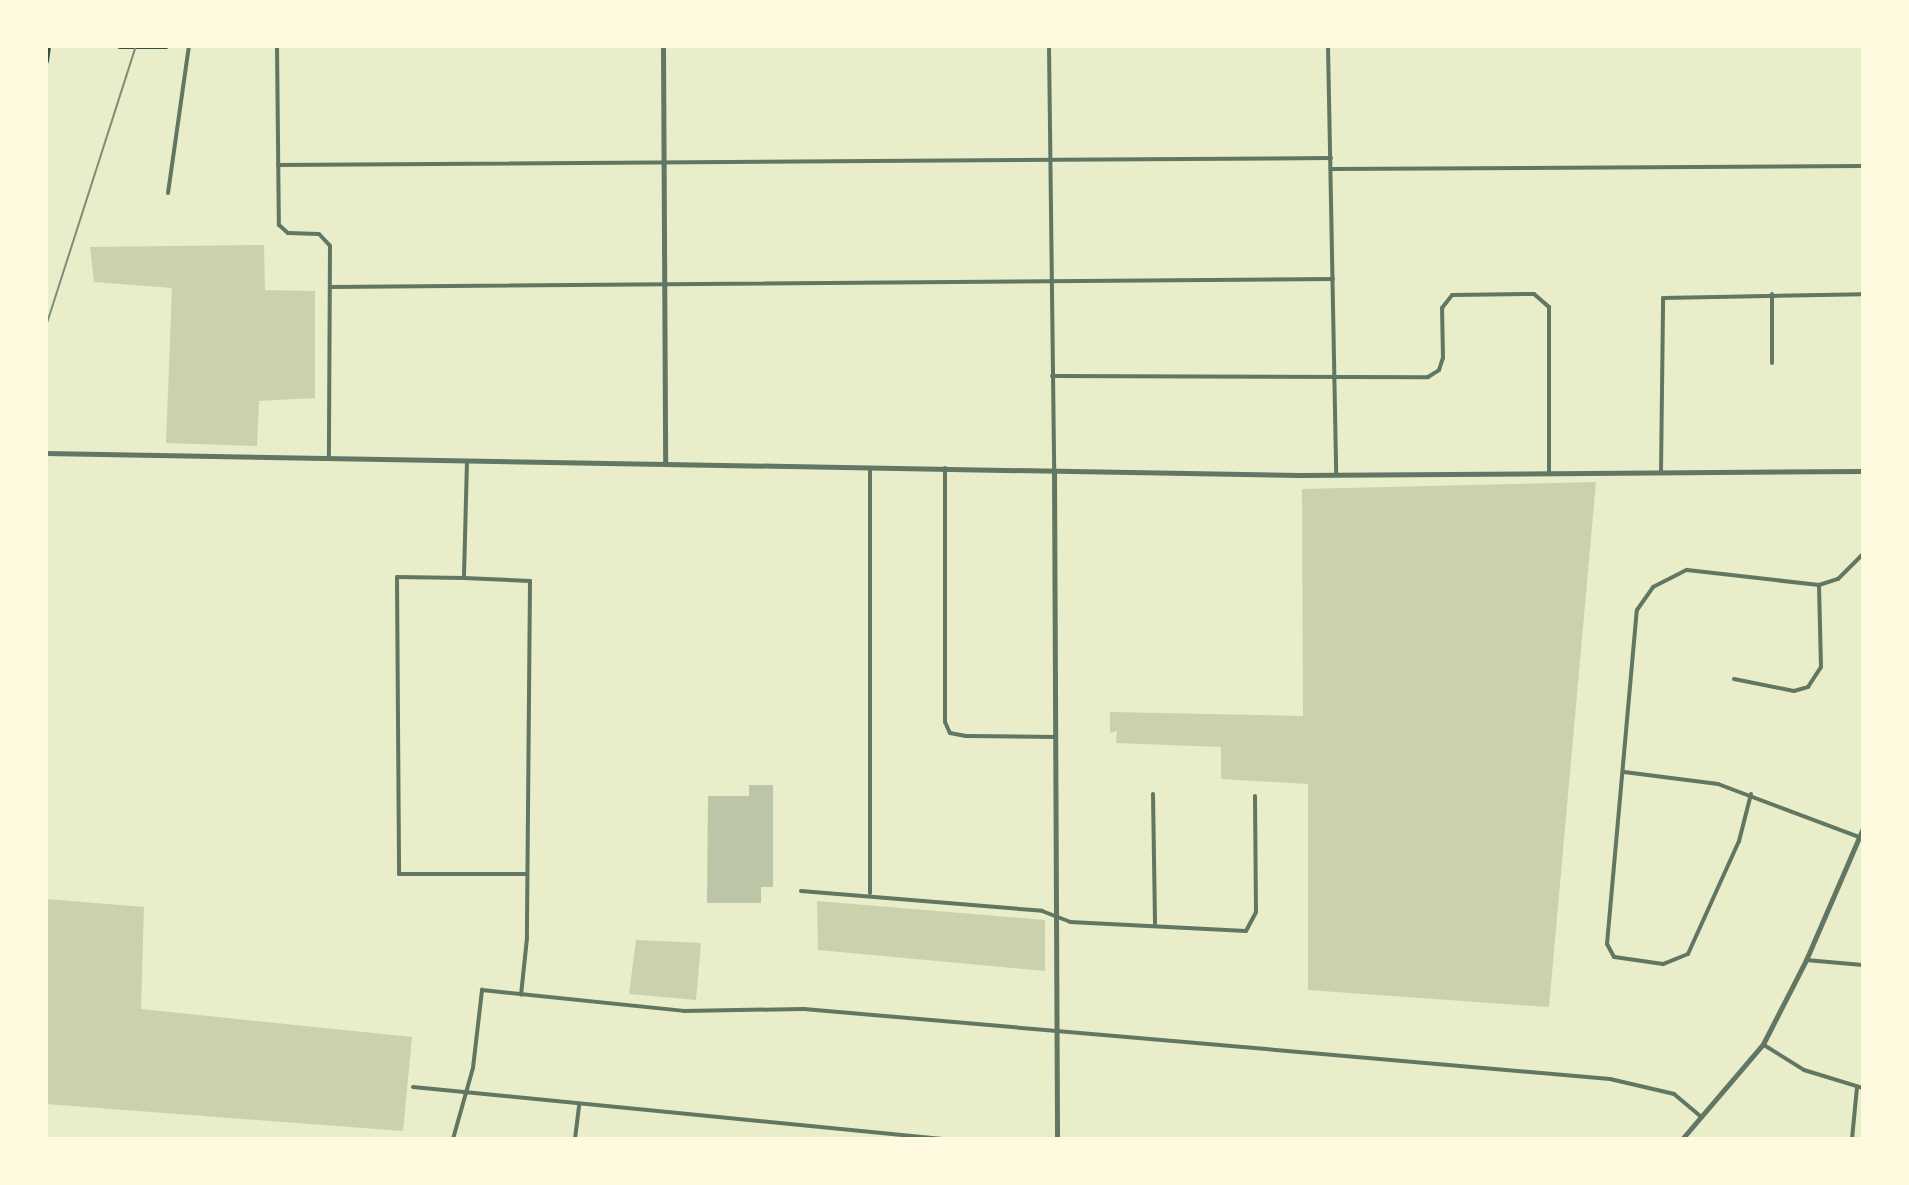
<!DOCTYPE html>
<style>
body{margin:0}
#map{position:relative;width:1909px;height:1185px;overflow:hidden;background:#e9edc9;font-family:"Noto Serif",serif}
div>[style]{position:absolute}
.green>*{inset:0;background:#cad2ad}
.building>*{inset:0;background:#bcc5a7}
.minor>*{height:4px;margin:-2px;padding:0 2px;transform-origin:2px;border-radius:2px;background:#617663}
.tertiary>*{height:5px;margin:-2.5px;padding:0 2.5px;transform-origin:2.5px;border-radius:2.5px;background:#617663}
.secondary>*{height:6px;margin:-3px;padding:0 3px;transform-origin:3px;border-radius:3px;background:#344e41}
.rail>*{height:2px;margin:-1px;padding:0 1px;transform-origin:1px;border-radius:1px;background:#7c8e77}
span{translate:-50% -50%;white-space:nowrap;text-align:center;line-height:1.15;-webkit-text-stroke:8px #fefae0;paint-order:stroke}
.frame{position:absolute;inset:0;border:48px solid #fefae0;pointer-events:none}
</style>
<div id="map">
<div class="green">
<i style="clip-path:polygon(264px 245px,265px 290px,315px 291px,315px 398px,259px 401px,257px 446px,166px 443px,172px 288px,94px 282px,90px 247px)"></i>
<i style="clip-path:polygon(1596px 482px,1549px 1007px,1308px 990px,1308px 784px,1221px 779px,1221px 747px,1116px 743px,1117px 731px,1110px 733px,1110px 712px,1303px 716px,1302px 489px)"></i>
<i style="clip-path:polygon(46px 899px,144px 907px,141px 1009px,412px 1037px,403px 1131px,46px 1104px)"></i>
<i style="clip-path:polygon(817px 901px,1045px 920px,1045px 971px,818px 950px)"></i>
<i style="clip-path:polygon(636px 940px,701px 943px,696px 1000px,629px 994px)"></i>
</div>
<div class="building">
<i style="clip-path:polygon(749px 785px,773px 785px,773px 887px,761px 887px,761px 903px,707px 903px,708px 796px,749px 796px)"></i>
</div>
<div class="minor">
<i style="left:277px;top:46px;width:179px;rotate:89.4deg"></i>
<i style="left:279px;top:225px;width:12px;rotate:42deg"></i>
<i style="left:288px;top:233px;width:31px;rotate:2deg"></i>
<i style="left:319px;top:234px;width:16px;rotate:47deg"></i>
<i style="left:330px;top:246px;width:212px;rotate:90.3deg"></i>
<i style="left:1049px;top:46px;width:424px;rotate:89.3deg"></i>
<i style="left:1328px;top:46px;width:428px;rotate:88.9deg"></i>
<i style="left:278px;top:165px;width:1053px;rotate:-0.38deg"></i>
<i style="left:1332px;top:169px;width:531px;rotate:-0.32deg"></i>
<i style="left:168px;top:193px;width:148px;rotate:-81.9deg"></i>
<i style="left:330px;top:287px;width:1003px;rotate:-0.46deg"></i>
<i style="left:1772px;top:294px;width:69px;rotate:90deg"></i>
<i style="left:1052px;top:376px;width:376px;rotate:0.2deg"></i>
<i style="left:1428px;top:377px;width:13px;rotate:-32deg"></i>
<i style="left:1439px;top:370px;width:13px;rotate:-72deg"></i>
<i style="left:1443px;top:358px;width:50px;rotate:-91.1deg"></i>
<i style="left:1442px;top:308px;width:16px;rotate:-52deg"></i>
<i style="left:1452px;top:295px;width:82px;rotate:-0.7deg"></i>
<i style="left:1534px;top:294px;width:20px;rotate:41deg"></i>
<i style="left:1549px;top:307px;width:167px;rotate:90deg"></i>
<i style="left:467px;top:461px;width:117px;rotate:91.5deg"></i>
<i style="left:464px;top:578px;width:66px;rotate:2.6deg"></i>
<i style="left:530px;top:581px;width:357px;rotate:90.5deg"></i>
<i style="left:527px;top:938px;width:57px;rotate:96deg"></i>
<i style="left:945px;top:468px;width:254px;rotate:90deg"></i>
<i style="left:945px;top:722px;width:12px;rotate:66deg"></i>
<i style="left:950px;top:733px;width:16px;rotate:11deg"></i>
<i style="left:966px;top:736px;width:89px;rotate:0.6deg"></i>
<i style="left:1661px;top:472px;width:174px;rotate:-89.3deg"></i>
<i style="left:1663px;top:298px;width:200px;rotate:-1.1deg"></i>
<i style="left:464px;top:578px;width:67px;rotate:-179.1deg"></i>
<i style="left:397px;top:577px;width:297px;rotate:89.6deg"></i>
<i style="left:399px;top:874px;width:128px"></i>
<i style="left:1734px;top:679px;width:61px;rotate:11.3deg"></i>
<i style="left:1794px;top:691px;width:15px;rotate:-16deg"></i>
<i style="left:1808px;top:687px;width:24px;rotate:-57deg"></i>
<i style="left:1821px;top:667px;width:82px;rotate:-91.4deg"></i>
<i style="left:1624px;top:772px;width:95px;rotate:7.3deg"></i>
<i style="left:1718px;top:784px;width:151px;rotate:20.6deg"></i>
<i style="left:1153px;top:794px;width:130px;rotate:89.1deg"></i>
<i style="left:1751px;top:794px;width:49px;rotate:104.3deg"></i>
<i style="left:1739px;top:841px;width:124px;rotate:114.3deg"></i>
<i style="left:1688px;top:954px;width:27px;rotate:158deg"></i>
<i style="left:1663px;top:964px;width:49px;rotate:-171.9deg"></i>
<i style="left:1614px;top:957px;width:15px;rotate:-118deg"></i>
<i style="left:1607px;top:944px;width:335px;rotate:-84.9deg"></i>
<i style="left:1637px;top:610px;width:28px;rotate:-55deg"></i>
<i style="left:1653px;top:587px;width:38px;rotate:-27deg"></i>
<i style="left:1687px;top:570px;width:133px;rotate:6.5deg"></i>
<i style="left:1819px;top:585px;width:20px;rotate:-18deg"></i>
<i style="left:1838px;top:579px;width:35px;rotate:-45deg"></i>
<i style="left:801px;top:891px;width:242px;rotate:4.7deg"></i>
<i style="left:1042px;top:911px;width:30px;rotate:21deg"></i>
<i style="left:1070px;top:922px;width:176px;rotate:2.9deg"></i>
<i style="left:1246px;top:931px;width:21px;rotate:-62deg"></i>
<i style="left:1256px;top:912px;width:116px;rotate:-90.5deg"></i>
<i style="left:870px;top:893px;width:425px;rotate:-90deg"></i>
<i style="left:1806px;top:960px;width:57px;rotate:5deg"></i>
<i style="left:1764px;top:1045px;width:47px;rotate:32deg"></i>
<i style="left:1804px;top:1070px;width:62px;rotate:17deg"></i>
<i style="left:413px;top:1087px;width:532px;rotate:5.61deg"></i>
<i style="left:453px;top:1139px;width:74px;rotate:-74.3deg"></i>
<i style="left:473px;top:1068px;width:79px;rotate:-83.4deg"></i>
<i style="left:482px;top:990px;width:203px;rotate:5.9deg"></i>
<i style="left:684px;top:1011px;width:120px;rotate:-1deg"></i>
<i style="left:804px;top:1009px;width:809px;rotate:4.96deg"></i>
<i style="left:1610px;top:1079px;width:66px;rotate:13.2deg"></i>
<i style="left:1674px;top:1094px;width:35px;rotate:40deg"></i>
<i style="left:575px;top:1139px;width:35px;rotate:-83deg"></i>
<i style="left:1852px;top:1139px;width:52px;rotate:-84.5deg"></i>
</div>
<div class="tertiary">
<i style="left:663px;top:46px;width:417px;rotate:89.7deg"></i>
<i style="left:46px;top:453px;width:1253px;rotate:1.01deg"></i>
<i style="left:1299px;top:475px;width:564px;rotate:-0.41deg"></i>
<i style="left:1054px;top:470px;width:669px;rotate:89.74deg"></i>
<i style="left:1682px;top:1139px;width:125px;rotate:-49.5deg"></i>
<i style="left:1763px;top:1044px;width:94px;rotate:-62.9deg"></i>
<i style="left:1806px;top:960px;width:144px;rotate:-66.6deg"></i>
</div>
<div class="secondary">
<i style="left:120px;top:46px;width:46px"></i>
<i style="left:46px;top:61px;width:15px;rotate:-82deg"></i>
</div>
<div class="rail">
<i style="left:46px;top:326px;width:294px;rotate:-72.2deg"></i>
</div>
<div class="frame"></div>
</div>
